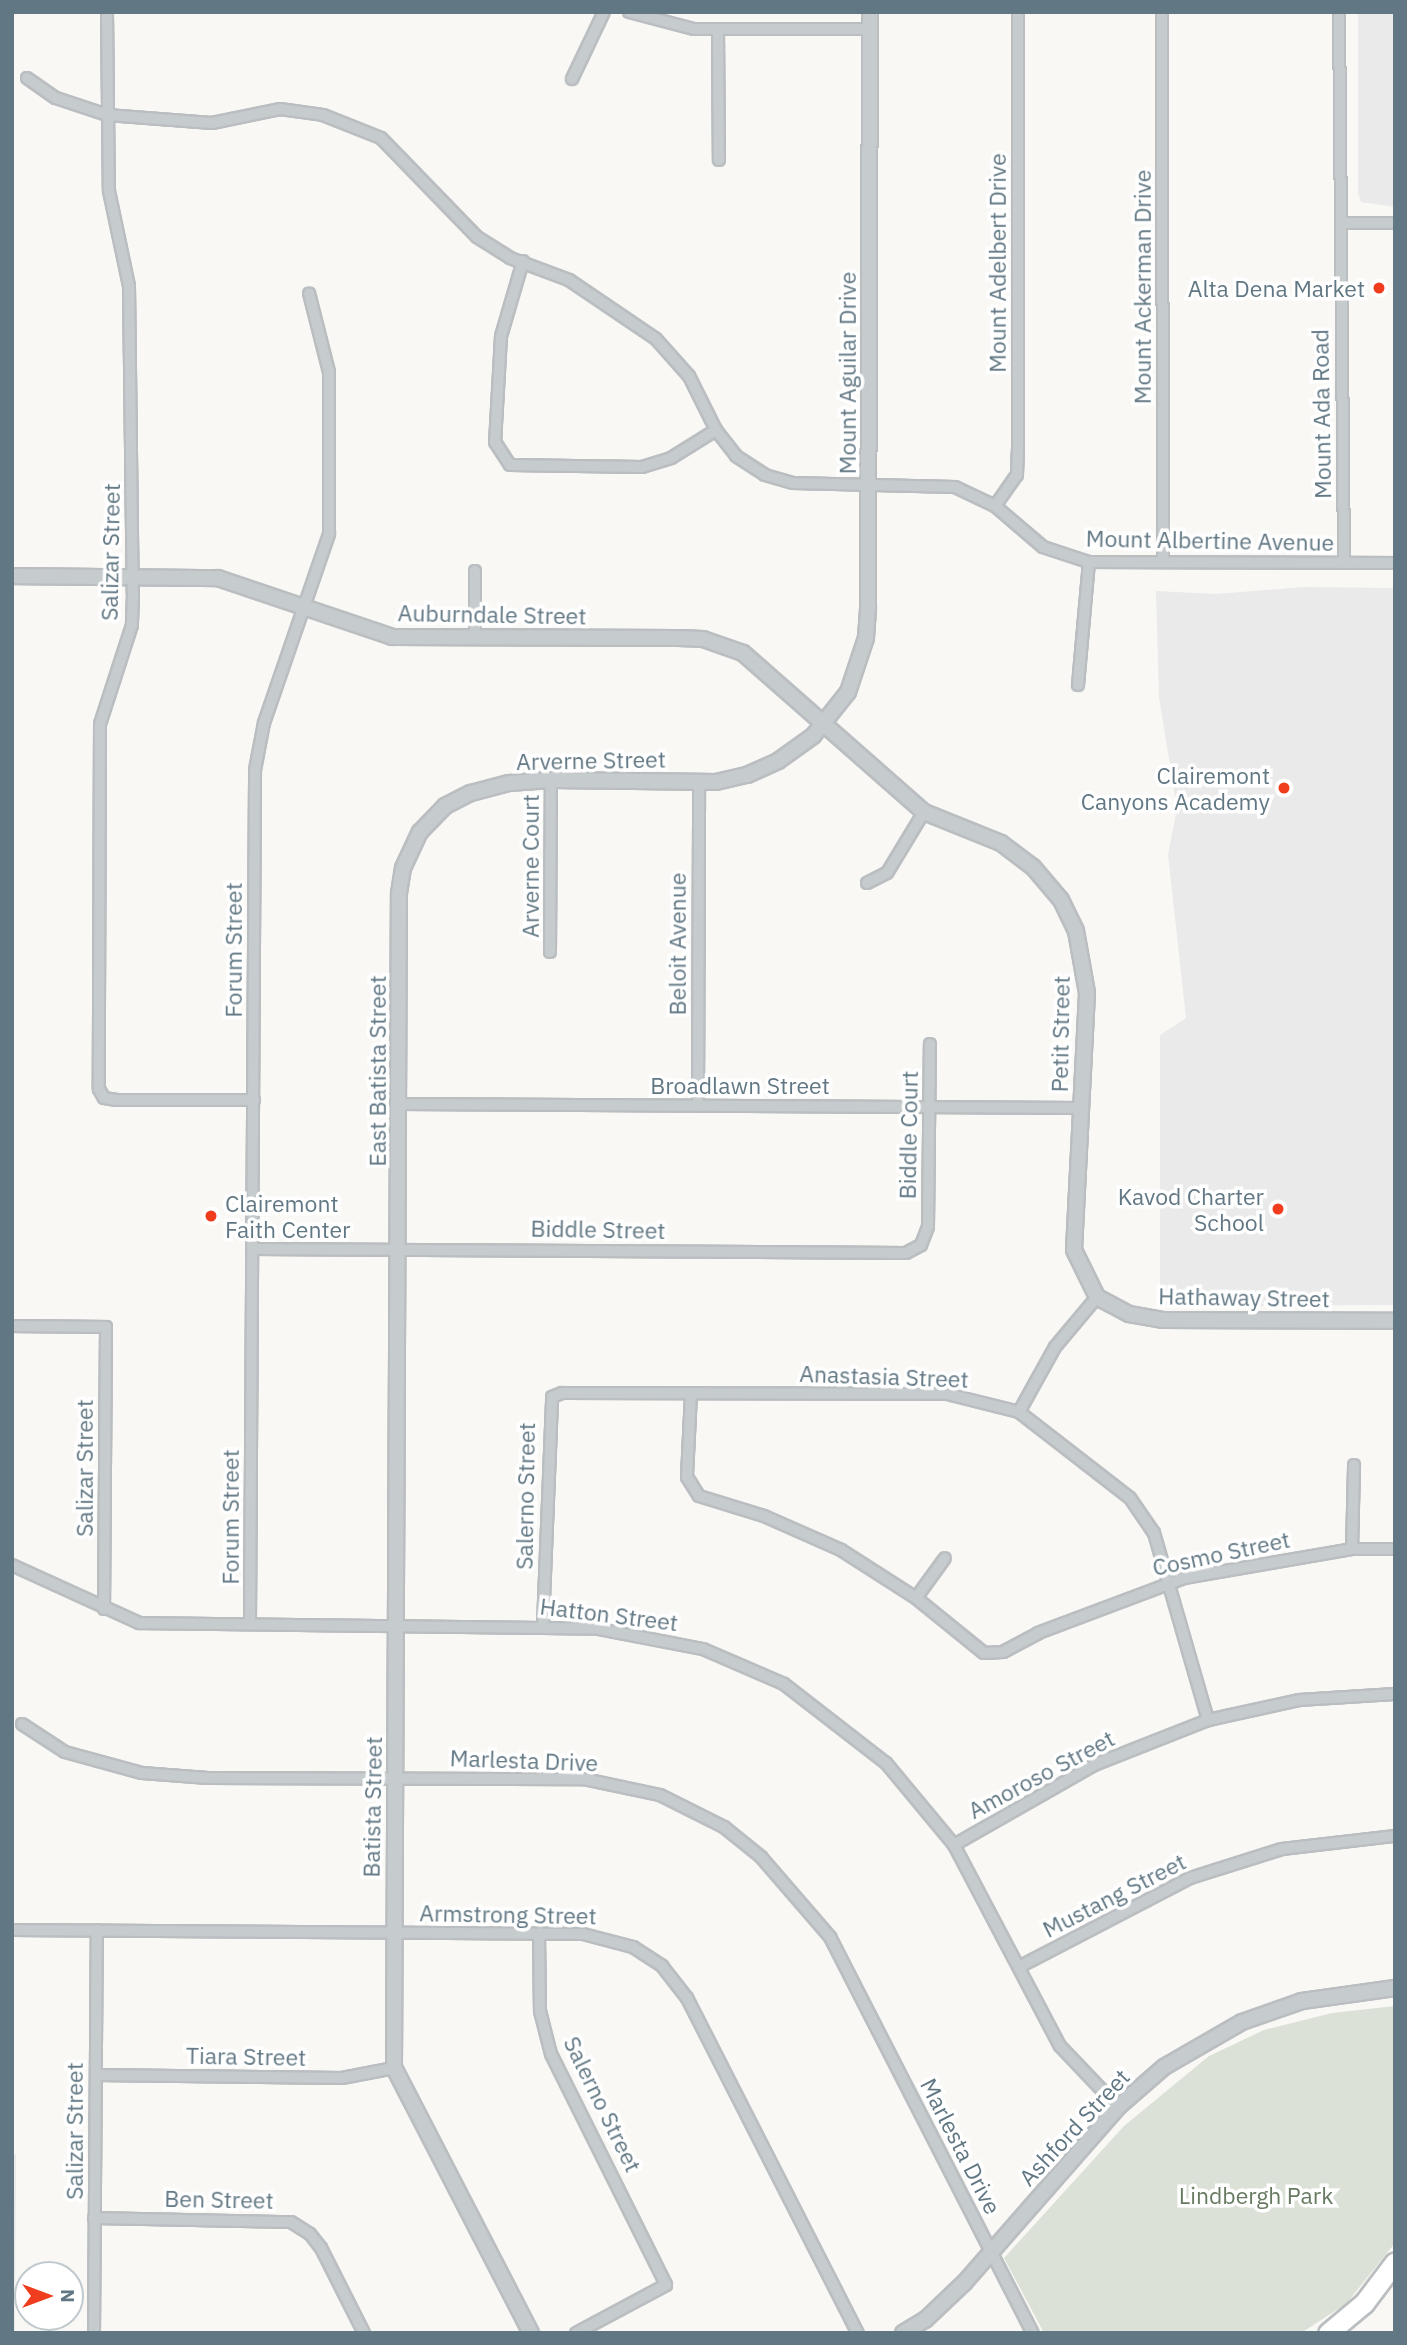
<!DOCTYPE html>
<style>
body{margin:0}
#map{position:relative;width:1407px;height:2345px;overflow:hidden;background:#f9f8f5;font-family:"IBM Plex Sans",sans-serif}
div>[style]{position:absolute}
.built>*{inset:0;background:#e9eae9}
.green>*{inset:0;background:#dbe1d6}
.roads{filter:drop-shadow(2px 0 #babec1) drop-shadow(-2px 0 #babec1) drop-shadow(0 2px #babec1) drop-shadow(0 -2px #babec1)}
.minor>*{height:10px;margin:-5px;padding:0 5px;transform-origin:5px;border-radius:5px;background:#c6cbce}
.tertiary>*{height:14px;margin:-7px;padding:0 7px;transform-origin:7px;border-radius:7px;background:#c6cbce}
.motorway>*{height:19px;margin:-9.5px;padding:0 9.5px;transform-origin:9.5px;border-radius:9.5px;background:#fff}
.dots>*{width:19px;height:19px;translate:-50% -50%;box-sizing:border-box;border:4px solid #fff;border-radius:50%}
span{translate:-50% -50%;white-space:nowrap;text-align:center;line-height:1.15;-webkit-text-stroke:7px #fff;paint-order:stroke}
.street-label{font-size:23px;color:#617783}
.poi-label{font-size:23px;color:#617783}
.right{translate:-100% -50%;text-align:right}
.left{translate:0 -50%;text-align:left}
.park-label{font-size:23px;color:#677a61}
.frame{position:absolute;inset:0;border:14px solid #617783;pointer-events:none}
.north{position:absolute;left:14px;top:2261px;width:70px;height:70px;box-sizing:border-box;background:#fff;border:2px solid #c0c9cd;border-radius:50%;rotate:90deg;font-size:19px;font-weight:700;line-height:28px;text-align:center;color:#617783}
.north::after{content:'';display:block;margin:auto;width:24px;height:32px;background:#f03d1e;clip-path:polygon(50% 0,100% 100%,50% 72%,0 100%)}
</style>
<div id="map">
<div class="built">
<i style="clip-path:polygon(1358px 12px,1395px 12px,1395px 207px,1361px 202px,1358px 193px)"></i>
<i style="clip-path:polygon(1303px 587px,1395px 588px,1395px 1305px,1160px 1306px,1160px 1035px,1186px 1018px,1168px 854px,1177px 809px,1159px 697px,1156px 591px,1216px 594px)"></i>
<i style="clip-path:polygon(12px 2154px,16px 2154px,15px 2333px,12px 2333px)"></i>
</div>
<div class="green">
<i style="clip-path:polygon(1395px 2006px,1395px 2243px,1346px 2304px,1301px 2333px,1044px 2333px,1004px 2258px,1124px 2126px,1209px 2056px,1264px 2030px,1332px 2013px)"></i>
</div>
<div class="roads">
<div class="minor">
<i style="left:107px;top:12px;width:179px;rotate:89.4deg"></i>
<i style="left:109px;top:191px;width:97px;rotate:78.1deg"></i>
<i style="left:129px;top:286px;width:308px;rotate:89.3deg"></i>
<i style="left:133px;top:594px;width:31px;rotate:92deg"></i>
<i style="left:132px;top:625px;width:104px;rotate:107.9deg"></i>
<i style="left:100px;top:724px;width:365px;rotate:90.2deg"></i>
<i style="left:99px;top:1089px;width:10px;rotate:61deg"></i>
<i style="left:104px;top:1098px;width:13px;rotate:9deg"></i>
<i style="left:117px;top:1100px;width:137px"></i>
<i style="left:629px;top:12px;width:67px;rotate:14.7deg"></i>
<i style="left:694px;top:29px;width:176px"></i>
<i style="left:1162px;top:12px;width:550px;rotate:89.9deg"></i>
<i style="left:1339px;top:12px;width:551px;rotate:89.48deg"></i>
<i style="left:718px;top:30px;width:130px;rotate:89.6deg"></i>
<i style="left:27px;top:78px;width:35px;rotate:35deg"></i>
<i style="left:56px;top:98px;width:54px;rotate:18.4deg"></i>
<i style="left:107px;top:115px;width:105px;rotate:4.4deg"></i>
<i style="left:212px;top:123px;width:69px;rotate:-11.6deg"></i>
<i style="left:280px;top:109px;width:43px;rotate:7.9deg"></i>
<i style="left:323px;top:115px;width:62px;rotate:21.6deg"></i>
<i style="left:381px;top:138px;width:138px;rotate:45.9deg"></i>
<i style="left:477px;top:237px;width:39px;rotate:32deg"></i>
<i style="left:510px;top:258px;width:63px;rotate:20.4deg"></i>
<i style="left:569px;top:280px;width:105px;rotate:34.1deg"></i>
<i style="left:656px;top:339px;width:50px;rotate:48.3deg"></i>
<i style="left:689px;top:376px;width:60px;rotate:63.4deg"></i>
<i style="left:716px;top:430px;width:33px;rotate:52deg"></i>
<i style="left:736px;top:456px;width:35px;rotate:33deg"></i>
<i style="left:765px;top:475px;width:29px;rotate:16deg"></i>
<i style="left:793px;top:483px;width:162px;rotate:1.4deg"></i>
<i style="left:955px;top:487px;width:44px;rotate:25.4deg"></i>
<i style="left:995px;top:506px;width:63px;rotate:40.5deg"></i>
<i style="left:1043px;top:547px;width:48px;rotate:18.1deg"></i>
<i style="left:1089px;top:562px;width:306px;rotate:0.2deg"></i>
<i style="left:572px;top:79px;width:74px;rotate:-64.5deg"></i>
<i style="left:1342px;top:223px;width:53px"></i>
<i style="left:523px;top:261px;width:78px;rotate:106.3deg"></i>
<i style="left:501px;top:336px;width:106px;rotate:93.2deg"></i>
<i style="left:495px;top:442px;width:27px;rotate:57deg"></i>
<i style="left:510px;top:465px;width:132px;rotate:0.9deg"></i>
<i style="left:642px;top:467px;width:30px;rotate:-17deg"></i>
<i style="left:671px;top:458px;width:53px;rotate:-31.9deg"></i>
<i style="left:995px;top:506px;width:38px;rotate:-55deg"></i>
<i style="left:1017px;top:475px;width:25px;rotate:-88deg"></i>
<i style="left:1018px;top:450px;width:438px;rotate:-90deg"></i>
<i style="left:475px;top:571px;width:67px;rotate:90deg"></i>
<i style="left:1078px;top:685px;width:123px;rotate:-84.9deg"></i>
<i style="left:867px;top:883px;width:22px;rotate:-27deg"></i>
<i style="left:887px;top:873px;width:71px;rotate:-58.8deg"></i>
<i style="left:550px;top:952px;width:172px;rotate:-89.7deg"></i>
<i style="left:400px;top:1104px;width:680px;rotate:0.34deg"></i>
<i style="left:698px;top:1106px;width:324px;rotate:-89.8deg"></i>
<i style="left:253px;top:1249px;width:653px;rotate:0.35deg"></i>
<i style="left:906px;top:1253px;width:17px;rotate:-28deg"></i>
<i style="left:921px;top:1245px;width:19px;rotate:-69deg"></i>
<i style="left:928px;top:1227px;width:183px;rotate:-89.4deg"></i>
<i style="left:12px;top:1326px;width:94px;rotate:0.6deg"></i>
<i style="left:106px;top:1327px;width:282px;rotate:90.4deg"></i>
<i style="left:691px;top:1394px;width:83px;rotate:92.8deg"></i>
<i style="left:687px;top:1477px;width:22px;rotate:58deg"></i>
<i style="left:699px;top:1496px;width:68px;rotate:17.1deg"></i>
<i style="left:764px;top:1516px;width:84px;rotate:23.8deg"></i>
<i style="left:841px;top:1550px;width:89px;rotate:32.6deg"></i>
<i style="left:916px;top:1598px;width:87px;rotate:39deg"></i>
<i style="left:984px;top:1653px;width:19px;rotate:-3deg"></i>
<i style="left:1003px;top:1652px;width:40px;rotate:-28deg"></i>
<i style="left:1038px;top:1633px;width:156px;rotate:-20.6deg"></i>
<i style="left:1184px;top:1578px;width:170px;rotate:-9.8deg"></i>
<i style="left:1352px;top:1549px;width:43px"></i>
<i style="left:1019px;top:1412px;width:74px;rotate:-61deg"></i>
<i style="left:1055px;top:1347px;width:65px;rotate:-50deg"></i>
<i style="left:1352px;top:1549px;width:84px;rotate:-88.6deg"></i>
<i style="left:12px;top:1565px;width:140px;rotate:24.5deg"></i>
<i style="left:139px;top:1623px;width:460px;rotate:0.7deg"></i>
<i style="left:599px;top:1629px;width:106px;rotate:10.9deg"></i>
<i style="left:703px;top:1649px;width:88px;rotate:23.4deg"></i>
<i style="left:784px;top:1684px;width:129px;rotate:37.8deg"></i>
<i style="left:886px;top:1763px;width:107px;rotate:50.3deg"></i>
<i style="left:954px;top:1845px;width:227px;rotate:62.2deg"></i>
<i style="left:1060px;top:2046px;width:84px;rotate:46.4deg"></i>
<i style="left:916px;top:1598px;width:49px;rotate:-54.1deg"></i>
<i style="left:250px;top:1622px;width:852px;rotate:-89.66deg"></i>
<i style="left:255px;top:770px;width:48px;rotate:-79.2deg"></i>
<i style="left:264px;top:723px;width:200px;rotate:-71deg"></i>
<i style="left:329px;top:534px;width:162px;rotate:-90deg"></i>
<i style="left:329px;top:372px;width:81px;rotate:-104.2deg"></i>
<i style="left:543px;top:1625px;width:228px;rotate:-87.7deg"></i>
<i style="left:552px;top:1397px;width:11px;rotate:-22deg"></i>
<i style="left:562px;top:1393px;width:385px;rotate:0.1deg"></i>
<i style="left:947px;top:1394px;width:74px;rotate:14deg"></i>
<i style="left:1019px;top:1412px;width:140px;rotate:37.8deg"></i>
<i style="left:1130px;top:1498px;width:42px;rotate:55.6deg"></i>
<i style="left:1154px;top:1533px;width:195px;rotate:73.9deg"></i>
<i style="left:22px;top:1724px;width:51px;rotate:33.1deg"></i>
<i style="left:65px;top:1752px;width:80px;rotate:15.3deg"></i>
<i style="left:142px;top:1773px;width:66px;rotate:4.3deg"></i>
<i style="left:208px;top:1778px;width:376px;rotate:0.2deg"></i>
<i style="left:584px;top:1779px;width:78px;rotate:11.9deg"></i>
<i style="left:660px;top:1795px;width:72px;rotate:26.6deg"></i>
<i style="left:724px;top:1827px;width:48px;rotate:39deg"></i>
<i style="left:761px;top:1857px;width:106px;rotate:49.2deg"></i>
<i style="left:830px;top:1937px;width:445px;rotate:62.9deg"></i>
<i style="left:954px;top:1845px;width:161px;rotate:-29.7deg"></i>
<i style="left:1094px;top:1765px;width:123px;rotate:-21.5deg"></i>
<i style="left:1208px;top:1720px;width:93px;rotate:-12.4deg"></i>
<i style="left:1299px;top:1700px;width:96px;rotate:-3.6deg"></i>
<i style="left:12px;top:1930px;width:571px;rotate:0.4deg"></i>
<i style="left:583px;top:1934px;width:52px;rotate:14.6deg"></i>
<i style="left:633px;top:1947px;width:35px;rotate:33deg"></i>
<i style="left:662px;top:1966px;width:41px;rotate:52deg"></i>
<i style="left:687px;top:1998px;width:376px;rotate:63deg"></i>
<i style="left:539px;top:1933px;width:78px;rotate:89.3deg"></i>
<i style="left:540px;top:2011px;width:44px;rotate:75.7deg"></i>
<i style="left:551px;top:2054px;width:258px;rotate:63.5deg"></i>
<i style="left:666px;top:2285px;width:102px;rotate:151.9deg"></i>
<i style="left:1019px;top:1967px;width:193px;rotate:-27.5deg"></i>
<i style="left:1190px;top:1878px;width:96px;rotate:-17.5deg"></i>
<i style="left:1282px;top:1849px;width:114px;rotate:-6.6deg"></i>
<i style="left:96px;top:2075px;width:246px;rotate:0.7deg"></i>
<i style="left:342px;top:2078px;width:53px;rotate:-10.9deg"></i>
<i style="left:94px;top:2218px;width:197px;rotate:1.2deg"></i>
<i style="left:291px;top:2222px;width:22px;rotate:32deg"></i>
<i style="left:310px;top:2234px;width:18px;rotate:52deg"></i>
<i style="left:321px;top:2248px;width:95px;rotate:63.2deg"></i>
<i style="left:94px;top:2333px;width:403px;rotate:-89.6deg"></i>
</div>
<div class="tertiary">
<i style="left:12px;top:576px;width:206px;rotate:0.6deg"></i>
<i style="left:218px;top:578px;width:184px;rotate:18.7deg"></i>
<i style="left:392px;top:637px;width:286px;rotate:0.2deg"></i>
<i style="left:678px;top:638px;width:25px;rotate:2deg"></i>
<i style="left:703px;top:639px;width:42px;rotate:19.3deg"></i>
<i style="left:743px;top:653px;width:241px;rotate:41.3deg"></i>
<i style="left:924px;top:812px;width:83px;rotate:21.9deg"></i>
<i style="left:1001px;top:843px;width:40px;rotate:37deg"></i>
<i style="left:1033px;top:867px;width:43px;rotate:49.7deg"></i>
<i style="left:1061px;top:900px;width:34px;rotate:64deg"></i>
<i style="left:1076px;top:931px;width:63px;rotate:79.9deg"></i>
<i style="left:1087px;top:993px;width:257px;rotate:92.9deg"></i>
<i style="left:1074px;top:1250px;width:52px;rotate:63.9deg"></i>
<i style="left:1097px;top:1297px;width:36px;rotate:28deg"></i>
<i style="left:1129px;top:1314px;width:34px;rotate:10deg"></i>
<i style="left:1162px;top:1320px;width:233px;rotate:0.2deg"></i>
<i style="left:531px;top:2333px;width:298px;rotate:-117.3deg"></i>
<i style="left:394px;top:2068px;width:1175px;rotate:-89.76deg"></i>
<i style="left:399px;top:893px;width:25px;rotate:-81deg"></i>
<i style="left:403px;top:868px;width:40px;rotate:-65deg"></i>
<i style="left:420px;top:832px;width:36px;rotate:-46deg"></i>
<i style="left:445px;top:806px;width:29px;rotate:-27deg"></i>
<i style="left:471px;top:793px;width:39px;rotate:-15deg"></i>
<i style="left:509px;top:783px;width:42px;rotate:-4.1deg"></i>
<i style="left:551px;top:780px;width:165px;rotate:0.7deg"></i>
<i style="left:716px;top:782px;width:32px;rotate:-13deg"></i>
<i style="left:747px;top:775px;width:34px;rotate:-24deg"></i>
<i style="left:778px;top:761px;width:43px;rotate:-35.5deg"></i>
<i style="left:813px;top:736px;width:56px;rotate:-51.5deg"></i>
<i style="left:848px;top:692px;width:57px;rotate:-71.6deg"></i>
<i style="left:866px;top:638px;width:31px;rotate:-86deg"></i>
<i style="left:868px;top:607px;width:595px;rotate:-89.81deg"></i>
<i style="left:903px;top:2333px;width:26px;rotate:-31deg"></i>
<i style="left:925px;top:2320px;width:55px;rotate:-43.5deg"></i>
<i style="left:965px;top:2282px;width:232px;rotate:-48.8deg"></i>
<i style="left:1118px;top:2107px;width:61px;rotate:-41deg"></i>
<i style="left:1164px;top:2067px;width:90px;rotate:-30deg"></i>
<i style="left:1242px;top:2022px;width:64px;rotate:-19.3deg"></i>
<i style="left:1302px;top:2001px;width:94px;rotate:-8deg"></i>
</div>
<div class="motorway">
<i style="left:1328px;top:2333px;width:47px;rotate:-39.8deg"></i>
<i style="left:1364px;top:2303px;width:51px;rotate:-52.9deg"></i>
</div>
</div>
<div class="dots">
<i style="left:1379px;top:288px;background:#f03d1e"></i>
<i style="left:1284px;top:788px;background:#f03d1e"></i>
<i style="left:1278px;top:1209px;background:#f03d1e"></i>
<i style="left:211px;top:1216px;background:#f03d1e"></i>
</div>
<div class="street-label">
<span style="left:997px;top:263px;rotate:-90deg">Mount Adelbert Drive</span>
<span style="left:1142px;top:287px;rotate:-90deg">Mount Ackerman Drive</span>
<span style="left:847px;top:373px;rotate:-90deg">Mount Aguilar Drive</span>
<span style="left:1321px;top:414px;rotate:-91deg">Mount Ada Road</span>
<span style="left:1210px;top:540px;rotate:1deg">Mount Albertine Avenue</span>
<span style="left:110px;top:552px;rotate:-89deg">Salizar Street</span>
<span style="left:492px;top:614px;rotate:1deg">Auburndale Street</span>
<span style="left:591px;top:760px;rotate:-1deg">Arverne Street</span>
<span style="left:530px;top:866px;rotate:-90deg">Arverne Court</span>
<span style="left:677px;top:944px;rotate:-90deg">Beloit Avenue</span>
<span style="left:233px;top:950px;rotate:-90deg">Forum Street</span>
<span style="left:1060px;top:1034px;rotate:-89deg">Petit Street</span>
<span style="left:377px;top:1071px;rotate:-90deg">East Batista Street</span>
<span style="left:740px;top:1085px">Broadlawn Street</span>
<span style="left:908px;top:1135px;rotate:-89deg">Biddle Court</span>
<span style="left:598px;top:1229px;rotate:1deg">Biddle Street</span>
<span style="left:1244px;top:1297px;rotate:1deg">Hathaway Street</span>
<span style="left:884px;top:1376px;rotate:2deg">Anastasia Street</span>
<span style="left:84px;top:1468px;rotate:-90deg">Salizar Street</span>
<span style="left:525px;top:1496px;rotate:-89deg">Salerno Street</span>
<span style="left:230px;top:1517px;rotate:-90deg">Forum Street</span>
<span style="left:1221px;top:1553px;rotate:-12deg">Cosmo Street</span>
<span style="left:609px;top:1614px;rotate:7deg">Hatton Street</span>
<span style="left:524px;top:1760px;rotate:2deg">Marlesta Drive</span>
<span style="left:1041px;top:1774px;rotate:-28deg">Amoroso Street</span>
<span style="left:372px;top:1807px;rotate:-89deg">Batista Street</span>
<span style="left:1114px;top:1895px;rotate:-27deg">Mustang Street</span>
<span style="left:508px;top:1914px;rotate:1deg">Armstrong Street</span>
<span style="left:246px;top:2056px;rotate:1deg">Tiara Street</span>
<span style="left:603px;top:2104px;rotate:64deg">Salerno Street</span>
<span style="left:1074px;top:2127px;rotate:-47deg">Ashford Street</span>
<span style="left:74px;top:2131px;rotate:-90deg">Salizar Street</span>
<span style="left:961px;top:2146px;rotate:63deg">Marlesta Drive</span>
<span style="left:219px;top:2199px;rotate:1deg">Ben Street</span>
</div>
<div class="poi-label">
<span class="right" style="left:1365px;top:288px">Alta Dena Market</span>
<span class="right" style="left:1270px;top:788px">Clairemont<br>Canyons Academy</span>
<span class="right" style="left:1264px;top:1209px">Kavod Charter<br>School</span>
<span class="left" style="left:225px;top:1216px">Clairemont<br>Faith Center</span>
</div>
<div class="park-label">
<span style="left:1256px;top:2195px">Lindbergh Park</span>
</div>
<div class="frame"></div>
<div class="north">N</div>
</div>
